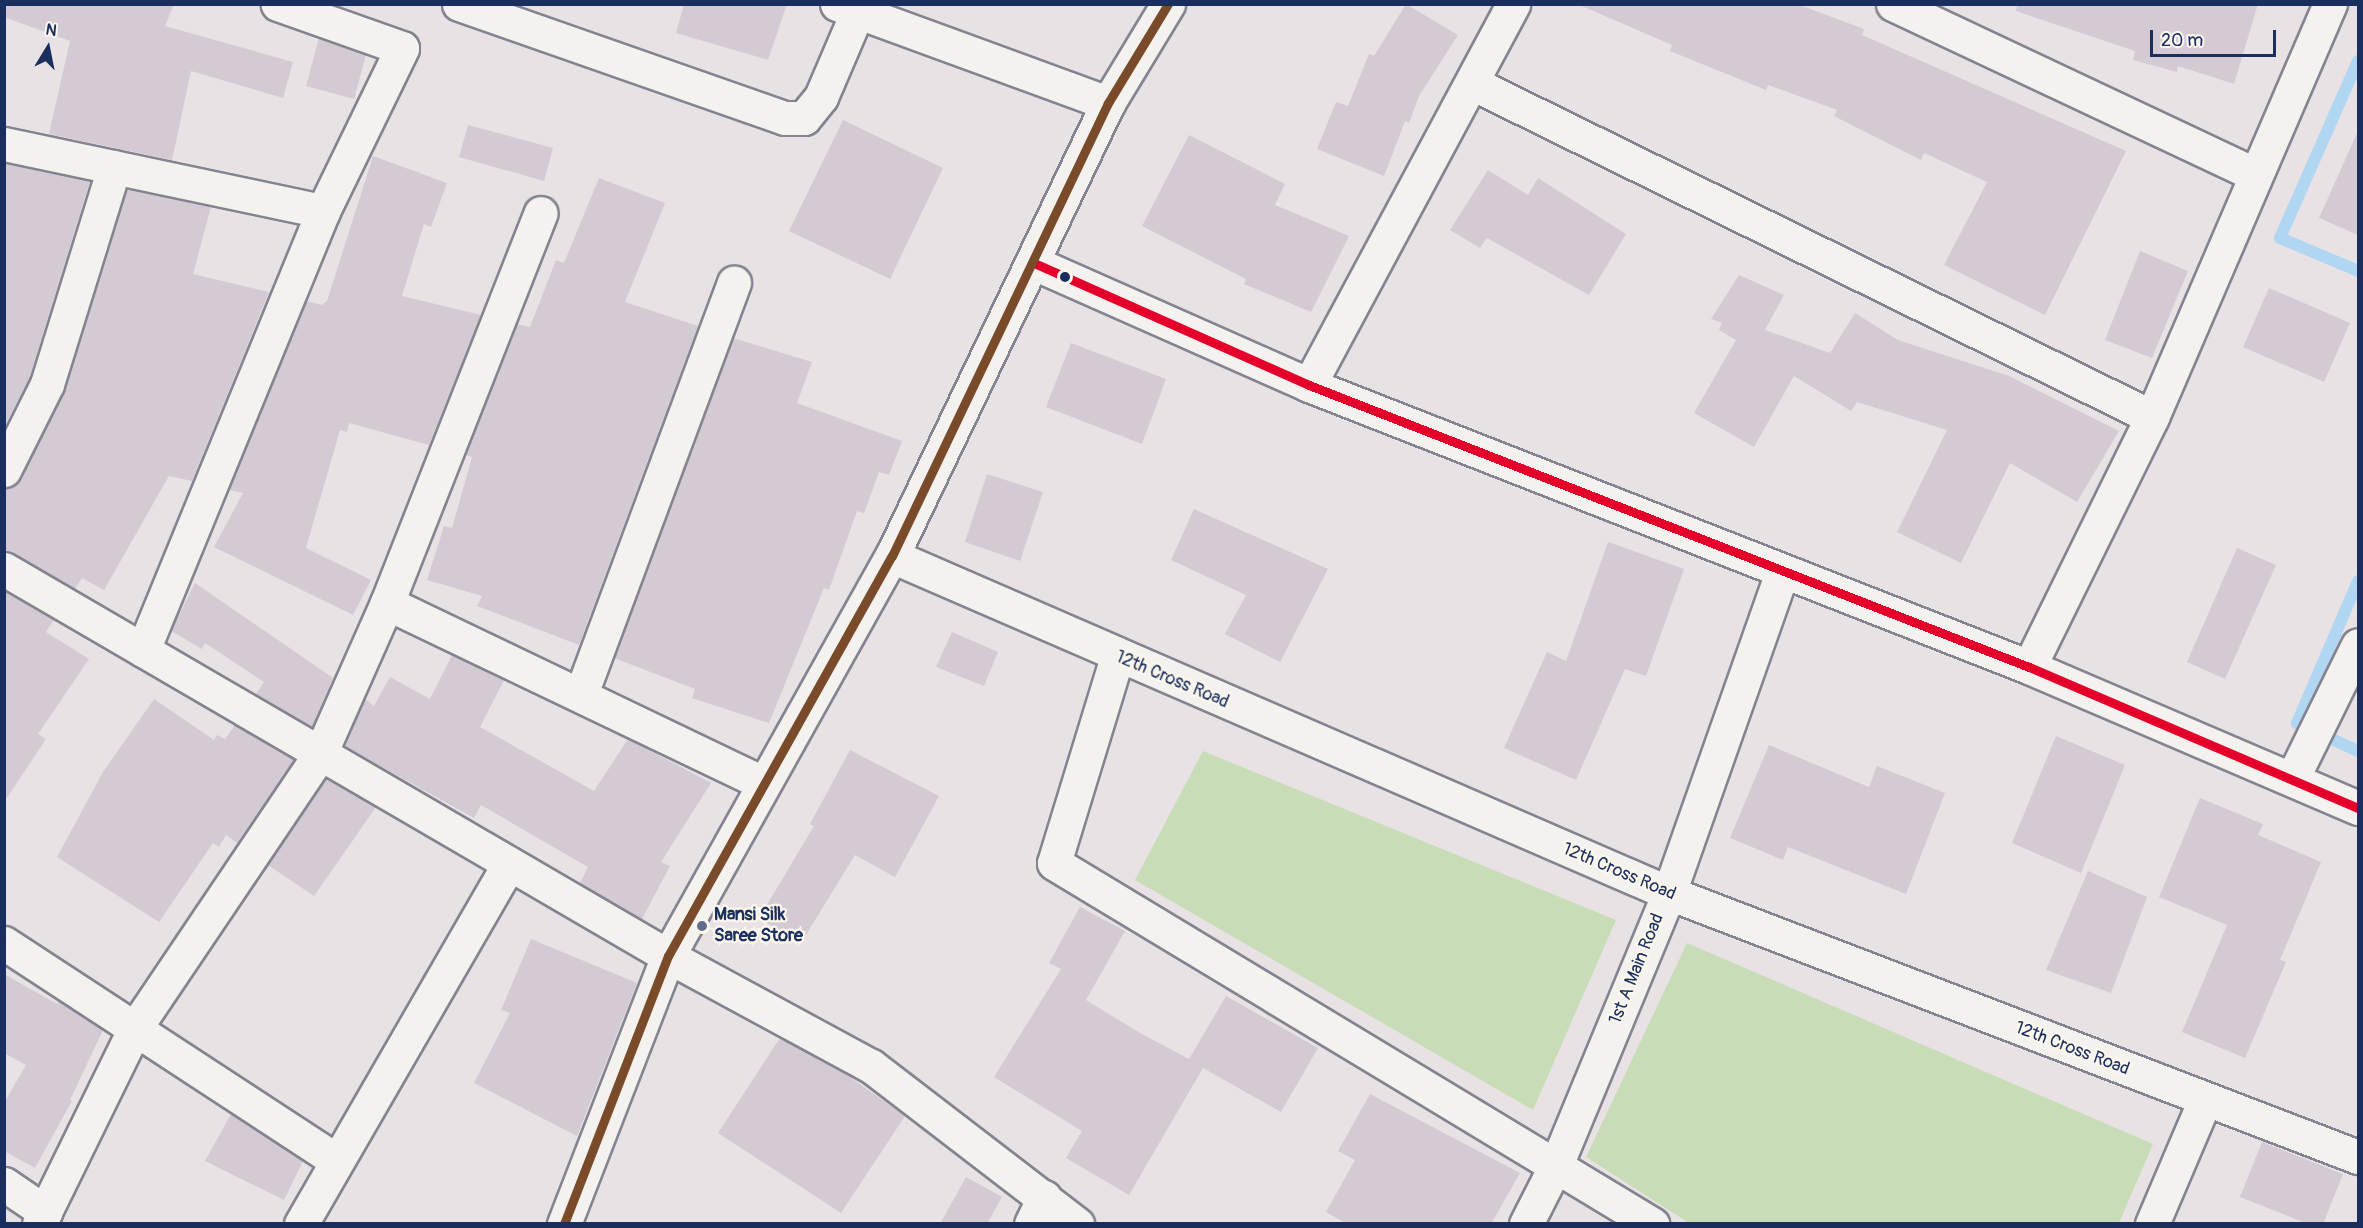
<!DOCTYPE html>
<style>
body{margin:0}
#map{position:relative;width:2363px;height:1228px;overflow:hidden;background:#e8e2e5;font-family:Pangolin,sans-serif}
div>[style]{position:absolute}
.green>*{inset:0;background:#c9dcb8}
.stream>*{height:12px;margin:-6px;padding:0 6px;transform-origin:6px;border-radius:6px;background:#b0d6f2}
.building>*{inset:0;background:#d3cad4}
.roads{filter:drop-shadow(2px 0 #83848f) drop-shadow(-2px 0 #83848f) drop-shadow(0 2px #83848f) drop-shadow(0 -2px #83848f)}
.minor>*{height:33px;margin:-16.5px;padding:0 16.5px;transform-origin:16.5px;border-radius:16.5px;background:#f4f2ef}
.bus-1>*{height:9px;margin:-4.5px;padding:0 4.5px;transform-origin:4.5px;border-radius:4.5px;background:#e4002b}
.bus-2>*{height:9px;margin:-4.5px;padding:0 4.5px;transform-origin:4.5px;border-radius:4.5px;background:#7a4b2a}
.dots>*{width:16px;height:16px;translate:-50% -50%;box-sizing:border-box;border:3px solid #fbf7ec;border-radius:50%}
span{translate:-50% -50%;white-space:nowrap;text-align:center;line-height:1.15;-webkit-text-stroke:4.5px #fbf7ec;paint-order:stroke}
.street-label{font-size:18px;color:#1b2f5e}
.poi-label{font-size:18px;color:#1b2f5e;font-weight:700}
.left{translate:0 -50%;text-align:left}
.frame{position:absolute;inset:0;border:6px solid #1b2f5e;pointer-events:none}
.north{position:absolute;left:18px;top:18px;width:60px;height:60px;-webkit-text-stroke:4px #fbf7ec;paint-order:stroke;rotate:10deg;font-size:16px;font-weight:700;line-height:24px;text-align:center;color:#1b2f5e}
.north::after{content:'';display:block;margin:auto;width:21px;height:27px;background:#1b2f5e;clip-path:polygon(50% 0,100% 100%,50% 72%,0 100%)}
.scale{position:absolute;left:2150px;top:30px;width:126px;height:27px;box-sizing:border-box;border:3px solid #1b2f5e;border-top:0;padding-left:8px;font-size:18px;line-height:21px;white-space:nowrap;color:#1b2f5e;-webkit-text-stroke:4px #fbf7ec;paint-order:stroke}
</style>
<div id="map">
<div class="green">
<i style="clip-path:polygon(1203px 751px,1616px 920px,1533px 1110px,1135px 880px)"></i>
<i style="clip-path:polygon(1687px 943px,2153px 1144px,2119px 1223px,1689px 1223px,1586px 1157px)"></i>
</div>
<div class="stream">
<i style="left:2358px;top:61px;width:193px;rotate:113.8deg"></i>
<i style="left:2280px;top:238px;width:85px;rotate:22.9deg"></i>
<i style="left:2358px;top:581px;width:155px;rotate:113.2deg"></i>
<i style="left:2297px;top:723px;width:67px;rotate:24.7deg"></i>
</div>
<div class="building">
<i style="clip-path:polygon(4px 4px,174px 4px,165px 26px,293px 62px,283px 98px,191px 71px,172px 160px,49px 134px,70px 41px,4px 17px)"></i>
<i style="clip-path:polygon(684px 4px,787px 4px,768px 60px,676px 33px)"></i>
<i style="clip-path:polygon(1406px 4px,1458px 35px,1419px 96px,1409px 123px,1405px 121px,1384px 176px,1317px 149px,1336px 102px,1348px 106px,1369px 54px,1374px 56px)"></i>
<i style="clip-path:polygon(1577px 4px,1797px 4px,1864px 29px,1862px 35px,2126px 151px,2045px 315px,1944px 265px,1987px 182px,1924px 153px,1921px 160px,1834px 116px,1837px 110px,1768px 85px,1766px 90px,1670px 51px,1672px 45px)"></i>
<i style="clip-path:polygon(2017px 4px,2258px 4px,2234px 84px,2178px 66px,2177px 72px,2133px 60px,2135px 51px,2016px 11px)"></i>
<i style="clip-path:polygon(319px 38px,366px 55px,354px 99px,306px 86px)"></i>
<i style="clip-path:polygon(843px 120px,943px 168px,890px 279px,789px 231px)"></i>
<i style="clip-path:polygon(468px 125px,553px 148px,544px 181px,459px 157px)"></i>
<i style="clip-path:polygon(2358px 131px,2358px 235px,2319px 218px)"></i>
<i style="clip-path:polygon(1189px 135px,1285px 184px,1275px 205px,1349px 236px,1311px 312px,1244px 284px,1246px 279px,1142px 226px)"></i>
<i style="clip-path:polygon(373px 156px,447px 183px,431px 227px,424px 224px,402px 296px,481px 315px,429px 445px,349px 423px,347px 432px,340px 430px,306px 548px,371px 580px,353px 615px,214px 547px,243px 493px,229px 490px,306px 301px,322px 305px,327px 301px)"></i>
<i style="clip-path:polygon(4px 163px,90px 181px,30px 377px,4px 427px)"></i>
<i style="clip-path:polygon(1488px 170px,1528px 195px,1538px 178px,1626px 234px,1589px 295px,1487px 238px,1480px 248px,1450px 230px)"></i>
<i style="clip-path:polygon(599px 178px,665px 203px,625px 302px,698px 326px,579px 645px,477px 606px,482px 596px,427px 580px,444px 526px,452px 528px,472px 457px,466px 455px,517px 324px,530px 327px,556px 260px,564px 263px)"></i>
<i style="clip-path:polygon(127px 189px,211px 207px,193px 274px,269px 292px,192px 481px,169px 476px,104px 590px,82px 578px,75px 589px,4px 550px,4px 489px,21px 478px,64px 392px)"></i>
<i style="clip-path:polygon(2140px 251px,2188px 271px,2152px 358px,2105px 340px)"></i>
<i style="clip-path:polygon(1739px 275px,1784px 295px,1765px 330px,1830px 353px,1855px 313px,1898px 340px,2009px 376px,2119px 431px,2077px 502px,2010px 463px,1961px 563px,1897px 532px,1947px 430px,1857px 402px,1851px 411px,1794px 376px,1754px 447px,1694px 413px,1736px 340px,1719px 330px,1722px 323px,1711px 319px)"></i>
<i style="clip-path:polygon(2269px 288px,2350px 323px,2324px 382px,2243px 347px)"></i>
<i style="clip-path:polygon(733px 338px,812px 362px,797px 403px,902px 441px,889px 475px,879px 472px,864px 513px,857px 511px,829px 590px,824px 588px,769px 723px,692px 698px,695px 689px,614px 658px)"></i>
<i style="clip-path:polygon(1071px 343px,1166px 379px,1142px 444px,1046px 407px)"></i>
<i style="clip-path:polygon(987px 474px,1043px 492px,1020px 561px,965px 542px)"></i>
<i style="clip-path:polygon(1194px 509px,1328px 569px,1280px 662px,1225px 634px,1246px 595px,1171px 560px)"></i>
<i style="clip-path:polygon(1608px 542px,1684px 569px,1646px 676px,1625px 669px,1576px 780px,1504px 748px,1547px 652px,1566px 661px)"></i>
<i style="clip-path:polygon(2237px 548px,2276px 565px,2225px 679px,2187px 662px)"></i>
<i style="clip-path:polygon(195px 583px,333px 678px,312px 727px,256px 694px,264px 682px,205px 643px,202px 649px,171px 631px)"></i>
<i style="clip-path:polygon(4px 591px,54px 620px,46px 632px,89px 659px,38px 734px,46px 739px,4px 802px)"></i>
<i style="clip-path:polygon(952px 632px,998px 652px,984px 686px,936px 667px)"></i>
<i style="clip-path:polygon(452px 655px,504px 680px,480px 727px,594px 791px,628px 739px,711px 783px,661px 862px,670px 866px,642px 919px,580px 883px,588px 867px,481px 805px,474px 818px,344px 746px,365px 699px,374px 706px,390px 677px,430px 699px)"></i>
<i style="clip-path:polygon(154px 699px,214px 740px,217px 735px,225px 739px,235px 725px,294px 760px,237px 843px,226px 835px,219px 847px,213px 843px,159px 922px,57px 857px,103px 772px)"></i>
<i style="clip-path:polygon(2056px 736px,2125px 765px,2081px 873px,2012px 843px)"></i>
<i style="clip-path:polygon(1769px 745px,1869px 787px,1877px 766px,1945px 793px,1906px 894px,1788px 847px,1783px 860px,1730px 838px)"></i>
<i style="clip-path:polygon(850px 750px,939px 796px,895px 877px,855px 855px,801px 943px,759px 918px,814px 826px,810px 824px)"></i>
<i style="clip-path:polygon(326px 778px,376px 807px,314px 896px,268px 865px)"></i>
<i style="clip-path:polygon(2200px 798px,2263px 824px,2258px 835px,2321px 862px,2280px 960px,2286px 962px,2245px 1058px,2182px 1032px,2227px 925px,2159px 897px)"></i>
<i style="clip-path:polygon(2088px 871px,2147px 897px,2111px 993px,2046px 970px)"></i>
<i style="clip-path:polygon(1080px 907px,1125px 931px,1086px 1000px,1140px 1033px,1189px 1059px,1226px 996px,1318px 1048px,1281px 1112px,1203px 1068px,1129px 1195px,1066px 1158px,1082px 1131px,994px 1077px,1061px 969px,1049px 963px)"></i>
<i style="clip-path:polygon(531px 939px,637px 983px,577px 1136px,474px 1083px,510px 1013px,501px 1010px)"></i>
<i style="clip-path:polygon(4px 974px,57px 1004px,59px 1001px,103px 1030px,70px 1100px,72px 1101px,35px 1168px,4px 1151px,4px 1103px,26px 1065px,4px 1053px)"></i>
<i style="clip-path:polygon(780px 1038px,843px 1072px,905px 1116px,841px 1213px,718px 1133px)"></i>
<i style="clip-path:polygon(1370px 1094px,1520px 1173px,1491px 1224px,1347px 1224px,1326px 1212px,1355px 1160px,1338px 1151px)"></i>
<i style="clip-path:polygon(231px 1114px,303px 1161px,284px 1200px,205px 1161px)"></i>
<i style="clip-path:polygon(2262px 1142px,2343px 1174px,2323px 1224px,2308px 1224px,2240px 1197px)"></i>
<i style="clip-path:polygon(966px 1177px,1002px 1197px,987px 1224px,940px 1224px)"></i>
</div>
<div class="roads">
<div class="minor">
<i style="left:459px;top:4px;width:345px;rotate:19.3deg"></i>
<i style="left:785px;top:118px;width:19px"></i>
<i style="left:804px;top:118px;width:27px;rotate:-51deg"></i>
<i style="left:821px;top:97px;width:91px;rotate:-66.8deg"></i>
<i style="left:837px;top:4px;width:289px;rotate:20.1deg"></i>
<i style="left:1893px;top:4px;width:400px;rotate:25.2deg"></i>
<i style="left:1474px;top:84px;width:755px;rotate:26.16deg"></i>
<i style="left:4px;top:144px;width:326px;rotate:11.9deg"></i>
<i style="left:1034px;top:263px;width:301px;rotate:23.9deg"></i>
<i style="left:1309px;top:385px;width:773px;rotate:21.39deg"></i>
<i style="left:2029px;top:667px;width:358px;rotate:23.2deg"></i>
<i style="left:1309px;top:385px;width:432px;rotate:-61.8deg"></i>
<i style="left:4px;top:470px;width:96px;rotate:-63.4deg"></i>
<i style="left:47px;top:384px;width:227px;rotate:-72.8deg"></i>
<i style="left:892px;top:556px;width:847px;rotate:23.45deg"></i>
<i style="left:1669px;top:893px;width:738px;rotate:20.97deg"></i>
<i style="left:4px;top:569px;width:769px;rotate:30.23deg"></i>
<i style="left:668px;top:956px;width:231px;rotate:28.5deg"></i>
<i style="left:871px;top:1066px;width:260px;rotate:37.5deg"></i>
<i style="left:387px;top:603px;width:416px;rotate:25.6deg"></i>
<i style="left:143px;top:650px;width:474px;rotate:-67.7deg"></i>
<i style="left:323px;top:211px;width:181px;rotate:-64.1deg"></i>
<i style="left:402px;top:48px;width:132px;rotate:-160.5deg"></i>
<i style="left:1117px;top:657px;width:215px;rotate:107deg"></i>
<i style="left:1054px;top:863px;width:699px;rotate:31.12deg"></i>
<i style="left:2029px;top:667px;width:279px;rotate:-63.8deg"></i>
<i style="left:2152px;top:417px;width:450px;rotate:-66.7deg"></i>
<i style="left:581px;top:694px;width:439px;rotate:-69.6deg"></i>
<i style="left:2292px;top:779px;width:149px;rotate:-63.8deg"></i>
<i style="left:4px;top:943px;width:396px;rotate:33.2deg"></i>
<i style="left:4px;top:1184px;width:50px;rotate:34.3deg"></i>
<i style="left:39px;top:1224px;width:218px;rotate:-63.9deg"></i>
<i style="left:135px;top:1028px;width:331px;rotate:-56deg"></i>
<i style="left:320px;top:754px;width:165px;rotate:-66.1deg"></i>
<i style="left:387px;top:603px;width:419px;rotate:-68.5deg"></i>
<i style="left:301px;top:1224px;width:416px;rotate:-60deg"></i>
<i style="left:564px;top:1224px;width:287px;rotate:-68.8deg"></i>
<i style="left:668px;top:956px;width:458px;rotate:-60.8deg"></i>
<i style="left:892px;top:556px;width:502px;rotate:-64.51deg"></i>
<i style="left:1108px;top:103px;width:116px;rotate:-58.8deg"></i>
<i style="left:1031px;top:1224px;width:30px;rotate:-64deg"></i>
<i style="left:1526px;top:1224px;width:68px;rotate:-63.1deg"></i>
<i style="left:1557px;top:1163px;width:292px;rotate:-67.5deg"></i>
<i style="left:1669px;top:893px;width:339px;rotate:-70.6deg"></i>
<i style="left:2152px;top:1224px;width:135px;rotate:-66.9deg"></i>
</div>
</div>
<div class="bus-1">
<i style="left:1034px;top:263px;width:301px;rotate:23.9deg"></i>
<i style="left:1309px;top:385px;width:773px;rotate:21.39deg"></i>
<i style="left:2029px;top:667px;width:358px;rotate:23.2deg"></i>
</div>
<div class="bus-2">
<i style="left:564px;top:1224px;width:287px;rotate:-68.8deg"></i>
<i style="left:668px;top:956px;width:458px;rotate:-60.8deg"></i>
<i style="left:892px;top:556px;width:502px;rotate:-64.51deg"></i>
<i style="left:1108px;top:103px;width:116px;rotate:-58.8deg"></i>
</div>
<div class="dots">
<i style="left:1065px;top:277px;background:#1b2f5e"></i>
<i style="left:702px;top:926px;background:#636e8d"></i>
</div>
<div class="street-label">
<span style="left:1172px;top:680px;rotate:23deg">12th Cross Road</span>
<span style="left:1619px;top:872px;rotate:23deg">12th Cross Road</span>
<span style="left:1637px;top:969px;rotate:-68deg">1st A Main Road</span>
<span style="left:2072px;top:1049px;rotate:21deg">12th Cross Road</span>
</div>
<div class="poi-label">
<span class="left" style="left:714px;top:926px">Mansi Silk<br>Saree Store</span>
</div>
<div class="frame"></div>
<div class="north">N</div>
<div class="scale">20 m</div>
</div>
